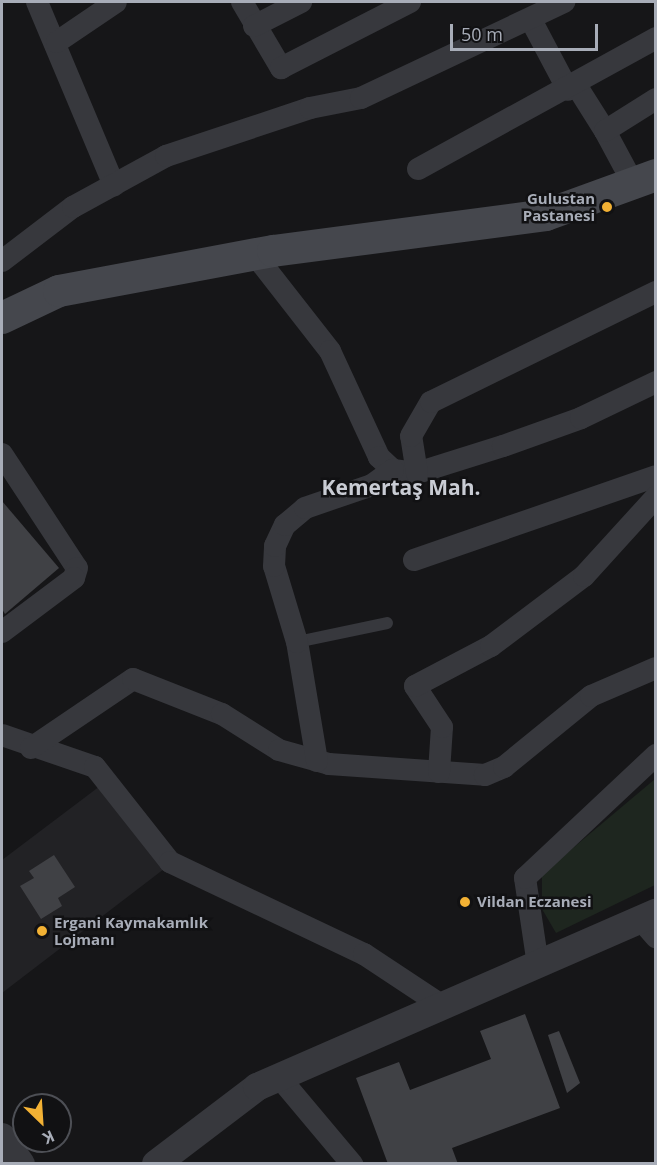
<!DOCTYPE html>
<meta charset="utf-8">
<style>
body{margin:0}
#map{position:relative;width:657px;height:1165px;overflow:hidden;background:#161618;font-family:"Open Sans",sans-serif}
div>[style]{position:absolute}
.built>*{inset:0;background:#222225}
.green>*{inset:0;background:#1e261f}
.building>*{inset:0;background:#404145}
.service>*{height:12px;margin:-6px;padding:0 6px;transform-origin:6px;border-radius:6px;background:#37383d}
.minor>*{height:22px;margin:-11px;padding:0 11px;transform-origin:11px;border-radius:11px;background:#37383d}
.tertiary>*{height:28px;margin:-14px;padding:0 14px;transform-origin:14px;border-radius:14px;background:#37383d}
.secondary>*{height:32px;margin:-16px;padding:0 16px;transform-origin:16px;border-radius:16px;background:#45474d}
.dots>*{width:16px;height:16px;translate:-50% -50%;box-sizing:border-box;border:3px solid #111113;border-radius:50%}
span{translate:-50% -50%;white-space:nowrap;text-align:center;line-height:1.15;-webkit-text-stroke:5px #111113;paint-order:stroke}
.poi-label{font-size:15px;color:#a8adb8;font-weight:700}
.right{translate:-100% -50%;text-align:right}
.left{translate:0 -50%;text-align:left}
.district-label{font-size:21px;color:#c9ccd4;font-weight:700}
.frame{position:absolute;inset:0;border:3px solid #a8adb8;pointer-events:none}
.north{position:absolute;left:12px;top:1093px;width:60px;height:60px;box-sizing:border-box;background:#111113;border:2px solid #4d4f55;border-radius:50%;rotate:155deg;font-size:16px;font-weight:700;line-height:24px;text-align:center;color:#a8adb8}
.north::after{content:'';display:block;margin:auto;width:21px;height:27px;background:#f2b134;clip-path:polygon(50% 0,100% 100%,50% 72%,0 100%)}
.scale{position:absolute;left:450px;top:24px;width:148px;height:27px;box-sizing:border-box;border:3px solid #a8adb8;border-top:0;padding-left:8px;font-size:18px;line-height:21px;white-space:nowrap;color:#a8adb8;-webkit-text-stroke:4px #111113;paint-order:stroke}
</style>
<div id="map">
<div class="built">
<i style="clip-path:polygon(100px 786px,164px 869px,2px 993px,2px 860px)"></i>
</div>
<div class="green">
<i style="clip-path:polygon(655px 779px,655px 885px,556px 933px,542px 909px,542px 874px)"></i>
</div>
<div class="building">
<i style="clip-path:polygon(2px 501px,59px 568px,5px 614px,2px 609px)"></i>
<i style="clip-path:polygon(54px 855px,75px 887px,58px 898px,62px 906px,41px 919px,20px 886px,34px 878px,29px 871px)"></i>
<i style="clip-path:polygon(525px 1014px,560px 1108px,452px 1148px,458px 1164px,388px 1164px,356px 1078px,399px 1062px,410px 1090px,491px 1059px,480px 1031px)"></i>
<i style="clip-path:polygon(559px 1031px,580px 1083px,567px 1093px,548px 1035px)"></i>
</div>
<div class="service">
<i style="left:297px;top:642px;width:92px;rotate:-11.9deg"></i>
</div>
<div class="minor">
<i style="left:37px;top:2px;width:199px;rotate:67.2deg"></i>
<i style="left:242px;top:2px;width:77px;rotate:59.4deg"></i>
<i style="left:281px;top:68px;width:145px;rotate:-27.1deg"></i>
<i style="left:531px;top:20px;width:79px;rotate:62.1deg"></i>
<i style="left:254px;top:26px;width:53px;rotate:-27.1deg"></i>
<i style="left:57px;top:42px;width:71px;rotate:-34.1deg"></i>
<i style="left:576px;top:85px;width:54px;rotate:57.8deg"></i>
<i style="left:418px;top:169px;width:272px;rotate:-28.8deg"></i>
<i style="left:633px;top:183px;width:59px;rotate:-118.3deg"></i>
<i style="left:605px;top:131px;width:60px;rotate:-32.1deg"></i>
<i style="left:255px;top:255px;width:122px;rotate:52deg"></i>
<i style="left:330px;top:351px;width:117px;rotate:65.2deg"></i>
<i style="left:379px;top:457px;width:19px;rotate:43deg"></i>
<i style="left:393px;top:470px;width:24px;rotate:7deg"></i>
<i style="left:417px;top:473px;width:90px;rotate:-17.4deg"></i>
<i style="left:503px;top:446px;width:83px;rotate:-19.7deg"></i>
<i style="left:581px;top:418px;width:83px;rotate:-25.6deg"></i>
<i style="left:2px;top:261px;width:89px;rotate:-37.3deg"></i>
<i style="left:73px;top:207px;width:106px;rotate:-28.7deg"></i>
<i style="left:166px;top:156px;width:152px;rotate:-18.4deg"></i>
<i style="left:310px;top:108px;width:52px;rotate:-11.1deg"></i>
<i style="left:361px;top:98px;width:225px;rotate:-25.3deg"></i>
<i style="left:2px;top:454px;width:136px;rotate:56.7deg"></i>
<i style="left:77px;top:568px;width:10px;rotate:107deg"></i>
<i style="left:74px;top:578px;width:90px;rotate:143.1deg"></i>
<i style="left:417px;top:473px;width:37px;rotate:-99deg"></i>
<i style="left:411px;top:436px;width:39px;rotate:-60deg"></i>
<i style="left:431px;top:402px;width:250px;rotate:-26.1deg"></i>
<i style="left:414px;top:560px;width:256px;rotate:-19.1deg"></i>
<i style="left:2px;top:735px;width:98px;rotate:19deg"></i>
<i style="left:95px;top:767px;width:121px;rotate:51.7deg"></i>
<i style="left:170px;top:862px;width:215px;rotate:25.4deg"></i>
<i style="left:364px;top:954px;width:92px;rotate:33.5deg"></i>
<i style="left:31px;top:748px;width:123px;rotate:-34.1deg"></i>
<i style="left:133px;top:679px;width:96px;rotate:21.5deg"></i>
<i style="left:222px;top:714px;width:67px;rotate:32.3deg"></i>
<i style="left:279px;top:750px;width:52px;rotate:15.6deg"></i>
<i style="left:329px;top:764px;width:156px;rotate:4deg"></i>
<i style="left:485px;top:775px;width:21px;rotate:-23deg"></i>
<i style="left:504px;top:767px;width:112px;rotate:-39.2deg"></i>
<i style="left:591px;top:696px;width:71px;rotate:-23.3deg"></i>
<i style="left:317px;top:761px;width:121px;rotate:-99.5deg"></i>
<i style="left:297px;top:642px;width:79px;rotate:-106.8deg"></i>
<i style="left:274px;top:566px;width:20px;rotate:-87deg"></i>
<i style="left:275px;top:546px;width:23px;rotate:-65deg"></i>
<i style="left:285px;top:525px;width:26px;rotate:-40deg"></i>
<i style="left:305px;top:508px;width:71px;rotate:-18.9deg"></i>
<i style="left:372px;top:485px;width:26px;rotate:-36deg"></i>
<i style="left:439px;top:772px;width:45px;rotate:-86.2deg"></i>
<i style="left:442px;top:727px;width:49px;rotate:-123.4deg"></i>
<i style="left:415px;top:686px;width:86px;rotate:-27.8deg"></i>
<i style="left:491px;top:646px;width:116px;rotate:-37deg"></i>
<i style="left:584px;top:576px;width:107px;rotate:-47.7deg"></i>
<i style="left:641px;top:920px;width:23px;rotate:49deg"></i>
<i style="left:538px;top:965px;width:88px;rotate:-98.5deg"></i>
<i style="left:525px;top:878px;width:180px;rotate:-43.2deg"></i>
<i style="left:279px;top:1077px;width:114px;rotate:50deg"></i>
</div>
<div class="tertiary">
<i style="left:2px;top:1137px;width:33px;rotate:55deg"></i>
<i style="left:156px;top:1164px;width:127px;rotate:-37.3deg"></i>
<i style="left:257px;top:1087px;width:435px;rotate:-23.6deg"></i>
</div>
<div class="secondary">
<i style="left:2px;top:318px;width:63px;rotate:-25.3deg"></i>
<i style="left:59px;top:291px;width:218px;rotate:-10.6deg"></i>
<i style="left:273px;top:251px;width:275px;rotate:-7.5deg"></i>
<i style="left:546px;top:215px;width:117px;rotate:-20deg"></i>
</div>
<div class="dots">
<i style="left:607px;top:207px;background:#f2b134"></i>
<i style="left:465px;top:902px;background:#f2b134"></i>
<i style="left:42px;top:931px;background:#f2b134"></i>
</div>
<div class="poi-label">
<span class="right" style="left:595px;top:207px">Gulustan<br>Pastanesi</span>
<span class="left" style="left:477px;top:902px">Vildan Eczanesi</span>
<span class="left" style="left:54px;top:931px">Ergani Kaymakamlık<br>Lojmanı</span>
</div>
<div class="district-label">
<span style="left:401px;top:487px">Kemertaş Mah.</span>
</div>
<div class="frame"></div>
<div class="north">K</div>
<div class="scale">50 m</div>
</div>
